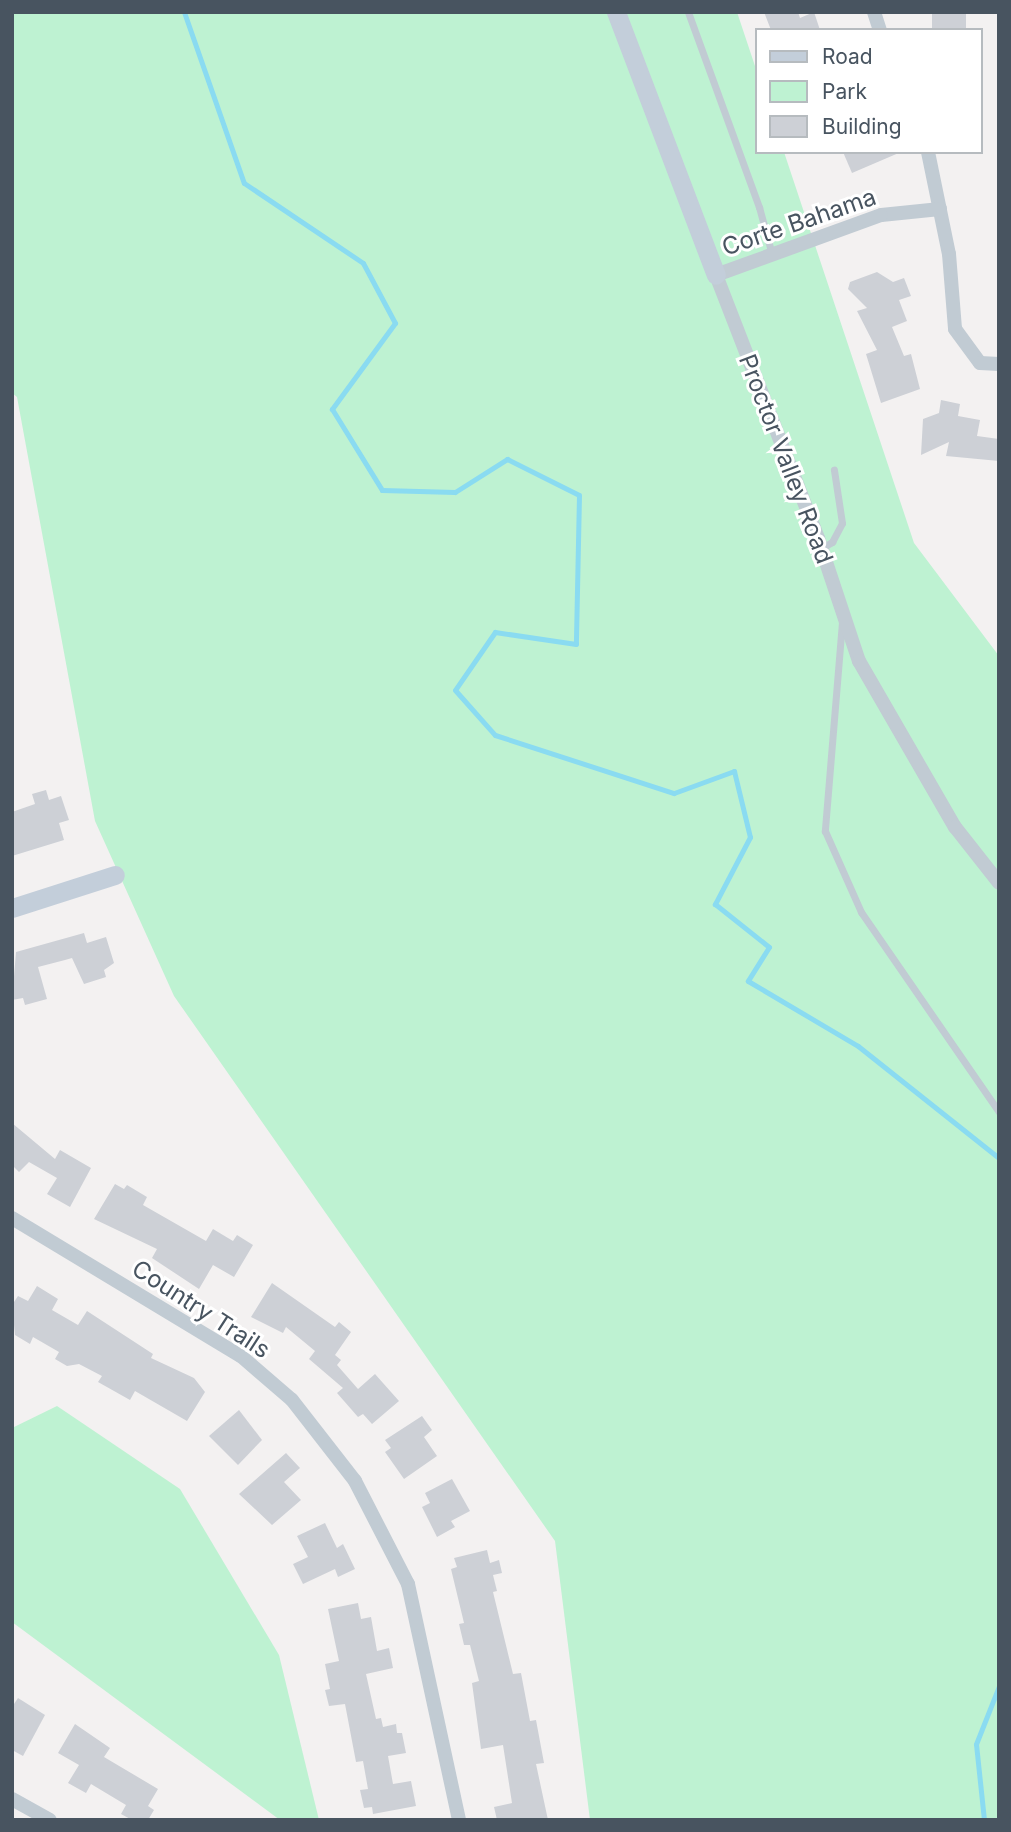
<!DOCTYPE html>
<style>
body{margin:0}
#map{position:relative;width:1011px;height:1832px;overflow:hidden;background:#f3f1f1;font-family:Inter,sans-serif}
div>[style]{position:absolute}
.green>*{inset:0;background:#bef2d2}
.stream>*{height:5px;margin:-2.5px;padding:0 2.5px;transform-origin:2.5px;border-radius:2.5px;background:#8adbf1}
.building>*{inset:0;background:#cdd0d6}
.lane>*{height:7px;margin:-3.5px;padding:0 3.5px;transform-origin:3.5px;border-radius:3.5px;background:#c1cbd3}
.street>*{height:14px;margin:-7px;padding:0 7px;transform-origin:7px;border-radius:7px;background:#c1cbd3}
.secondary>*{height:19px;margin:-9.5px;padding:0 9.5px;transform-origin:9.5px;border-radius:9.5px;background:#c3ceda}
span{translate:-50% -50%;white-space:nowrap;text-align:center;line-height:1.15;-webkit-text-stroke:6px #fff;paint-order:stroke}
.street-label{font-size:24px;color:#485460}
.frame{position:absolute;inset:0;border:14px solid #485460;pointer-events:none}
.legend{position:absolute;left:755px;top:28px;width:228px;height:126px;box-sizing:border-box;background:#fff;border:2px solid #b6bbbf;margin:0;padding:9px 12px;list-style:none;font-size:21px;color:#485460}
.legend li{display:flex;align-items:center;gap:14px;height:35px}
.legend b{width:35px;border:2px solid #b6bbbf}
</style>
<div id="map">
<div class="green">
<i style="clip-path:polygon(12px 12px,737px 12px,757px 72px,757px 152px,784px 152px,914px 543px,999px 656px,999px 1820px,590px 1820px,555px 1541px,174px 996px,95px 821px,17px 397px,12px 393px)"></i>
<i style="clip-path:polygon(57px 1406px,180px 1489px,279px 1655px,319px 1820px,280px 1820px,12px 1622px,12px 1428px)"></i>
</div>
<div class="stream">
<i style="left:184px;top:12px;width:181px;rotate:70.7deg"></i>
<i style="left:244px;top:183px;width:143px;rotate:33.9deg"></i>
<i style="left:363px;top:263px;width:68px;rotate:61.9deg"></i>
<i style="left:395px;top:323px;width:107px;rotate:126.2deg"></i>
<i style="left:332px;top:409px;width:95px;rotate:58.3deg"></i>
<i style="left:382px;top:490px;width:73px;rotate:1.6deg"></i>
<i style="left:455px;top:492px;width:62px;rotate:-32.4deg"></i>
<i style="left:507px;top:459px;width:80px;rotate:26.6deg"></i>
<i style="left:579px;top:495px;width:149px;rotate:91.2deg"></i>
<i style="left:576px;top:644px;width:82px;rotate:-171.6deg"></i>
<i style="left:495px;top:632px;width:70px;rotate:124.6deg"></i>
<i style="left:455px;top:690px;width:60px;rotate:48.4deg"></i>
<i style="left:495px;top:735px;width:188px;rotate:18deg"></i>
<i style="left:674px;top:793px;width:64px;rotate:-20.1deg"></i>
<i style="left:734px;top:771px;width:68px;rotate:76.4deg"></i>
<i style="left:750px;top:837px;width:76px;rotate:117.6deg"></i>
<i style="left:715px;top:904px;width:69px;rotate:38.5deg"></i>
<i style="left:769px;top:947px;width:40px;rotate:122deg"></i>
<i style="left:748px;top:981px;width:128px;rotate:30.6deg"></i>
<i style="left:858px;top:1046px;width:180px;rotate:38.5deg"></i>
<i style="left:984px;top:1820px;width:76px;rotate:-96deg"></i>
<i style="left:976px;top:1744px;width:62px;rotate:-68.4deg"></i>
</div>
<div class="building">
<i style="clip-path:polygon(764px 12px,798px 12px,800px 18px,814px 12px,820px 30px,771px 30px)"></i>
<i style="clip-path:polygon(932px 12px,966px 12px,966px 30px,932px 30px)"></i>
<i style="clip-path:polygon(843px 152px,901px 152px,852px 173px)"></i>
<i style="clip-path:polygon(877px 272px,893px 282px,904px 278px,911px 296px,899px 300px,907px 321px,892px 327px,904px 356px,911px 354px,920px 389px,881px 403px,866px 354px,877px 350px,857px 311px,867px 308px,848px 289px,850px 282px)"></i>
<i style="clip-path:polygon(941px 400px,960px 404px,958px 416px,980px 420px,977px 436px,999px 439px,999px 461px,946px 456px,949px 442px,921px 455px,923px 419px,939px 413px)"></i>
<i style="clip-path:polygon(46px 790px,49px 800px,61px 796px,69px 820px,59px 823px,64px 840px,12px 856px,12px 812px,35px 804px,32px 794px)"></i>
<i style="clip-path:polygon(84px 933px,87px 943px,106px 937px,114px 963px,104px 970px,106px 977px,84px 984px,72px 958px,65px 960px,38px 967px,47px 999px,25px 1005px,23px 998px,12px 1000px,16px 952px)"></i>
<i style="clip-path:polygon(12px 1123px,55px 1159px,60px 1150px,91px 1168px,70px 1207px,47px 1194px,57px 1178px,29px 1162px,19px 1172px,12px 1165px)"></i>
<i style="clip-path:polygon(115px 1184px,124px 1189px,127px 1185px,147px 1197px,143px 1205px,206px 1241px,213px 1229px,233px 1241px,237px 1235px,253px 1245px,234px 1277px,213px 1265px,199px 1289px,152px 1258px,157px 1249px,94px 1219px)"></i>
<i style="clip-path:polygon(272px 1283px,335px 1327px,339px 1322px,351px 1332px,335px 1355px,341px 1360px,337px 1365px,358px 1389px,375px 1374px,399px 1401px,372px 1424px,363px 1414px,358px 1417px,337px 1393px,343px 1388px,309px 1359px,315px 1351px,286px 1327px,283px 1333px,251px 1317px)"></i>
<i style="clip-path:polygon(37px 1286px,58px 1299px,52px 1310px,78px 1325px,87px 1311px,153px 1354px,151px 1358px,194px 1378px,205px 1392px,187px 1421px,135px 1391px,130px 1400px,98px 1382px,102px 1376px,79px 1364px,67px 1366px,55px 1359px,59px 1352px,33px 1337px,30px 1344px,15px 1335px,12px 1305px,18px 1296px,28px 1301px)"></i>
<i style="clip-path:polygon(239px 1410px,262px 1440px,238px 1465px,209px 1436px)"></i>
<i style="clip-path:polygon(422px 1416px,432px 1430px,424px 1437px,437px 1456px,404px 1479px,385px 1452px,391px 1448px,385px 1440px)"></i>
<i style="clip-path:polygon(286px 1453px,300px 1468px,284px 1482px,301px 1500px,272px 1525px,239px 1494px)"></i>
<i style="clip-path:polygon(452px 1479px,470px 1511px,451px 1521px,455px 1527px,437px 1537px,422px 1507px,430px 1503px,425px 1493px)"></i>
<i style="clip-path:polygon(325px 1523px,337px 1548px,343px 1544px,355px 1569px,338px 1577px,335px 1569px,303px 1584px,293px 1564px,308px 1557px,297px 1536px)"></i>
<i style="clip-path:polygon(487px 1550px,490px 1563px,499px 1560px,502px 1573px,493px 1575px,497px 1591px,493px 1592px,513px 1674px,521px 1673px,530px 1721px,536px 1720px,544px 1763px,536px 1764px,548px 1820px,497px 1820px,494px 1807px,512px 1803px,503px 1745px,481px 1749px,472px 1683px,479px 1681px,470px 1645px,464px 1645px,459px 1624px,464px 1623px,451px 1569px,457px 1567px,454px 1558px)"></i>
<i style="clip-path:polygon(358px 1603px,361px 1619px,371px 1617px,377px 1651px,389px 1648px,393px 1668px,366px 1674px,376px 1719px,381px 1718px,383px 1727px,396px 1724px,397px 1733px,402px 1733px,406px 1753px,388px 1756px,393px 1784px,411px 1781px,416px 1806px,373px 1814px,372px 1807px,364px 1808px,360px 1790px,368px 1789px,363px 1761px,356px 1762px,345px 1704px,329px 1706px,325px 1690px,330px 1689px,325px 1664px,339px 1661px,328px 1609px)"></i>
<i style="clip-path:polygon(18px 1698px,45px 1715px,23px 1756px,12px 1750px,12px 1707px)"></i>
<i style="clip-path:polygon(75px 1724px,110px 1748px,104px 1757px,158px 1789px,148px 1806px,154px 1810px,148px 1820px,132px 1820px,121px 1814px,126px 1805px,91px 1784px,86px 1793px,68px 1783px,79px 1765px,58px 1753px)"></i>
</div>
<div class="lane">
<i style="left:688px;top:12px;width:208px;rotate:70deg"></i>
<i style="left:759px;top:207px;width:50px;rotate:74.8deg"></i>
<i style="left:822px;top:548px;width:12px;rotate:-31deg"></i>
<i style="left:832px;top:542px;width:21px;rotate:-62deg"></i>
<i style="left:842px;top:523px;width:54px;rotate:-98.6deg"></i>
<i style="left:842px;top:622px;width:210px;rotate:94.7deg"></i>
<i style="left:825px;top:831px;width:89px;rotate:66deg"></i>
<i style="left:861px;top:912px;width:243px;rotate:55.4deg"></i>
</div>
<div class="street">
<i style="left:874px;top:12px;width:19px;rotate:72deg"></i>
<i style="left:928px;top:152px;width:104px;rotate:78.4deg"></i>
<i style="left:949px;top:254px;width:75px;rotate:85.4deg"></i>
<i style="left:955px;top:329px;width:42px;rotate:53.7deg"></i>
<i style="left:980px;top:363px;width:19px;rotate:3deg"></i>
<i style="left:940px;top:209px;width:59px;rotate:174.2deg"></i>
<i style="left:881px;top:215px;width:176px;rotate:160deg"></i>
<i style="left:716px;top:275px;width:282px;rotate:68.8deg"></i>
<i style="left:818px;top:538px;width:130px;rotate:71.6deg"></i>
<i style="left:859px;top:661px;width:192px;rotate:60deg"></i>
<i style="left:955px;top:827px;width:71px;rotate:51.8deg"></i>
<i style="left:12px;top:1218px;width:267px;rotate:31.1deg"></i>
<i style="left:241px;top:1356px;width:67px;rotate:40.8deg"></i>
<i style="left:292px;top:1400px;width:103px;rotate:52.1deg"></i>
<i style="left:355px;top:1481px;width:116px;rotate:62.8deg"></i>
<i style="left:408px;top:1584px;width:241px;rotate:77.8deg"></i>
<i style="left:12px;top:1799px;width:43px;rotate:28.9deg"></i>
</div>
<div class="secondary">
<i style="left:616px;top:12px;width:281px;rotate:69.2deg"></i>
<i style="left:12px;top:908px;width:108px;rotate:-17.8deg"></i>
</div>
<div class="street-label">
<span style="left:799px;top:222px;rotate:-19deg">Corte Bahama</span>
<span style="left:786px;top:459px;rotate:69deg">Proctor Valley Road</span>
<span style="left:201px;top:1309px;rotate:33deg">Country Trails</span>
</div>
<div class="frame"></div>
<ul class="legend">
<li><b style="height:9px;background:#c3ceda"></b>Road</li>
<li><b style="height:19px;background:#bef2d2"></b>Park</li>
<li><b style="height:19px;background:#cdd0d6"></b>Building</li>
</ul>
</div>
